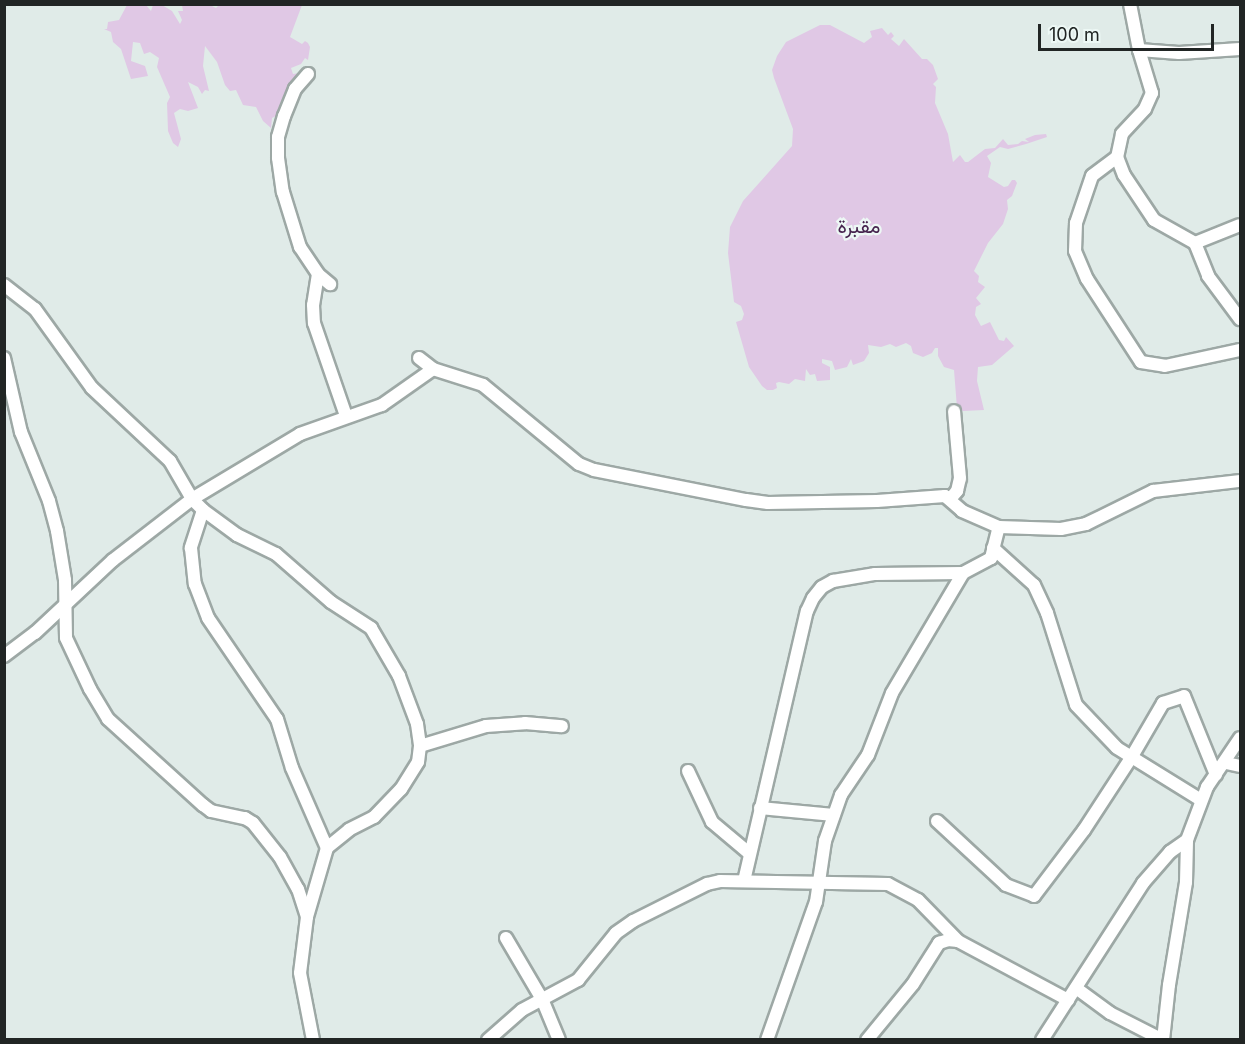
<!DOCTYPE html>
<meta charset="utf-8">
<style>
body{margin:0}
#map{position:relative;width:1245px;height:1044px;overflow:hidden;background:#e0ebe8;font-family:Inter,Vazirmatn,sans-serif}
div>[style]{position:absolute}
.green>*{inset:0;background:#e0c8e5}
.roads{filter:drop-shadow(2px 0 #9da8a5) drop-shadow(-2px 0 #9da8a5) drop-shadow(0 2px #9da8a5) drop-shadow(0 -2px #9da8a5)}
.street>*{height:12px;margin:-6px;padding:0 6px;transform-origin:6px;border-radius:6px;background:#fff}
span{translate:-50% -50%;white-space:nowrap;text-align:center;line-height:1.15;-webkit-text-stroke:4.5px #edf8f5;paint-order:stroke}
.park-label{font-size:20px;color:#46234e}
.frame{position:absolute;inset:0;border:6px solid #212524;pointer-events:none}
.scale{position:absolute;left:1038px;top:24px;width:176px;height:27px;box-sizing:border-box;border:3px solid #212524;border-top:0;padding-left:8px;font-size:18px;line-height:21px;white-space:nowrap;color:#212524;-webkit-text-stroke:4px #edf8f5;paint-order:stroke}
</style>
<div id="map">
<div class="green">
<i style="clip-path:polygon(220px 4px,302px 5px,290px 37px,302px 44px,305px 41px,308px 43px,310px 47px,308px 60px,305px 58px,301px 64px,291px 68px,293px 74px,300px 73px,299px 76px,291px 81px,276px 116px,272px 118px,271px 128px,263px 121px,256px 107px,243px 105px,236px 90px,230px 91px,225px 85px,217px 62px,205px 46px,203px 66px,209px 91px,205px 90px,202px 94px,198px 87px,188px 82px,198px 108px,188px 111px,180px 109px,174px 113px,181px 139px,178px 147px,173px 143px,168px 131px,167px 103px,170px 97px,157px 67px,159px 58px,150px 52px,144px 54px,140px 43px,133px 42px,131px 61px,145px 66px,148px 76px,131px 79px,121px 49px,113px 42px,111px 32px,104px 29px,107px 29px,108px 22px,119px 20px,127px 5px,146px 5px,151px 11px,153px 5px,162px 5px,172px 11px,180px 24px,182px 20px,178px 11px,183px 11px,182px 5px,210px 5px,216px 8px)"></i>
<i style="clip-path:polygon(820px 25px,830px 25px,864px 43px,872px 37px,870px 31px,882px 28px,888px 35px,891px 32px,894px 36px,891px 39px,899px 46px,904px 39px,922px 59px,927px 59px,933px 65px,938px 79px,933px 84px,936px 87px,935px 103px,948px 134px,953px 162px,960px 155px,965px 162px,968px 162px,985px 149px,995px 148px,1003px 139px,1008px 145px,1018px 144px,1022px 141px,1029px 142px,1025px 139px,1035px 135px,1046px 134px,1047px 137px,1026px 144px,1008px 149px,1000px 147px,987px 156px,991px 163px,988px 177px,1004px 187px,1008px 186px,1012px 180px,1015px 180px,1017px 183px,1012px 196px,1007px 200px,1008px 209px,1003px 224px,988px 243px,974px 271px,979px 276px,978px 282px,985px 287px,976px 298px,981px 304px,976px 307px,975px 315px,981px 326px,990px 322px,999px 340px,1004px 341px,1006px 337px,1014px 346px,992px 365px,978px 367px,977px 381px,984px 410px,963px 411px,957px 408px,954px 370px,944px 367px,938px 356px,938px 348px,935px 348px,932px 353px,923px 357px,913px 353px,911px 346px,906px 343px,896px 347px,890px 344px,881px 347px,868px 345px,869px 353px,864px 361px,853px 365px,851px 359px,847px 367px,835px 370px,832px 361px,822px 359px,822px 363px,830px 367px,830px 380px,817px 381px,815px 374px,810px 375px,806px 369px,805px 381px,795px 379px,789px 384px,779px 382px,776px 383px,777px 388px,773px 390px,767px 390px,762px 386px,749px 367px,736px 322px,742px 320px,744px 314px,741px 306px,734px 302px,728px 253px,730px 227px,743px 201px,792px 146px,793px 129px,774px 78px,772px 70px,777px 56px,786px 42px)"></i>
</div>
<div class="roads">
<div class="street">
<i style="left:1130px;top:4px;width:47px;rotate:78.9deg"></i>
<i style="left:1139px;top:50px;width:45px;rotate:73.2deg"></i>
<i style="left:1152px;top:93px;width:17px;rotate:114deg"></i>
<i style="left:1145px;top:109px;width:34px;rotate:133deg"></i>
<i style="left:1122px;top:134px;width:24px;rotate:102deg"></i>
<i style="left:1117px;top:157px;width:19px;rotate:69deg"></i>
<i style="left:1124px;top:175px;width:54px;rotate:56.3deg"></i>
<i style="left:1154px;top:220px;width:47px;rotate:29.3deg"></i>
<i style="left:1195px;top:243px;width:35px;rotate:68deg"></i>
<i style="left:1208px;top:276px;width:54px;rotate:53.3deg"></i>
<i style="left:1139px;top:50px;width:40px;rotate:4.3deg"></i>
<i style="left:1179px;top:53px;width:61px;rotate:-3.8deg"></i>
<i style="left:308px;top:74px;width:20px;rotate:131deg"></i>
<i style="left:295px;top:89px;width:29px;rotate:112deg"></i>
<i style="left:284px;top:116px;width:22px;rotate:106deg"></i>
<i style="left:278px;top:137px;width:21px;rotate:90deg"></i>
<i style="left:278px;top:158px;width:34px;rotate:82deg"></i>
<i style="left:283px;top:192px;width:58px;rotate:72.8deg"></i>
<i style="left:300px;top:247px;width:32px;rotate:56deg"></i>
<i style="left:318px;top:274px;width:16px;rotate:40deg"></i>
<i style="left:1117px;top:157px;width:31px;rotate:143deg"></i>
<i style="left:1092px;top:176px;width:50px;rotate:108.8deg"></i>
<i style="left:1076px;top:223px;width:28px;rotate:92deg"></i>
<i style="left:1075px;top:251px;width:30px;rotate:67deg"></i>
<i style="left:1087px;top:279px;width:99px;rotate:57deg"></i>
<i style="left:1141px;top:362px;width:24px;rotate:9deg"></i>
<i style="left:1165px;top:366px;width:77px;rotate:-12deg"></i>
<i style="left:1195px;top:243px;width:48px;rotate:-21.8deg"></i>
<i style="left:318px;top:274px;width:31px;rotate:99deg"></i>
<i style="left:313px;top:305px;width:18px;rotate:87deg"></i>
<i style="left:314px;top:323px;width:98px;rotate:71deg"></i>
<i style="left:4px;top:285px;width:39px;rotate:38deg"></i>
<i style="left:35px;top:309px;width:97px;rotate:54.2deg"></i>
<i style="left:92px;top:388px;width:107px;rotate:43.1deg"></i>
<i style="left:170px;top:461px;width:44px;rotate:59.9deg"></i>
<i style="left:192px;top:499px;width:16px;rotate:45deg"></i>
<i style="left:203px;top:510px;width:42px;rotate:36.3deg"></i>
<i style="left:237px;top:535px;width:43px;rotate:26deg"></i>
<i style="left:276px;top:554px;width:73px;rotate:41.1deg"></i>
<i style="left:331px;top:602px;width:48px;rotate:33deg"></i>
<i style="left:371px;top:628px;width:56px;rotate:59.7deg"></i>
<i style="left:399px;top:676px;width:51px;rotate:69.4deg"></i>
<i style="left:417px;top:724px;width:22px;rotate:82deg"></i>
<i style="left:420px;top:746px;width:16px;rotate:97deg"></i>
<i style="left:418px;top:762px;width:32px;rotate:122deg"></i>
<i style="left:401px;top:789px;width:39px;rotate:134deg"></i>
<i style="left:374px;top:817px;width:28px;rotate:153deg"></i>
<i style="left:349px;top:830px;width:28px;rotate:141deg"></i>
<i style="left:327px;top:848px;width:72px;rotate:106.2deg"></i>
<i style="left:307px;top:917px;width:56px;rotate:97.1deg"></i>
<i style="left:300px;top:973px;width:68px;rotate:79deg"></i>
<i style="left:4px;top:358px;width:76px;rotate:77.1deg"></i>
<i style="left:21px;top:432px;width:74px;rotate:67.9deg"></i>
<i style="left:49px;top:501px;width:31px;rotate:75deg"></i>
<i style="left:57px;top:531px;width:50px;rotate:80.7deg"></i>
<i style="left:65px;top:580px;width:58px;rotate:89deg"></i>
<i style="left:66px;top:638px;width:56px;rotate:64.8deg"></i>
<i style="left:90px;top:689px;width:35px;rotate:59deg"></i>
<i style="left:108px;top:719px;width:128px;rotate:42.2deg"></i>
<i style="left:203px;top:805px;width:10px;rotate:37deg"></i>
<i style="left:211px;top:811px;width:35px;rotate:12deg"></i>
<i style="left:245px;top:818px;width:9px;rotate:32deg"></i>
<i style="left:253px;top:823px;width:43px;rotate:51.5deg"></i>
<i style="left:280px;top:857px;width:37px;rotate:61deg"></i>
<i style="left:298px;top:889px;width:29px;rotate:72deg"></i>
<i style="left:419px;top:358px;width:18px;rotate:38deg"></i>
<i style="left:433px;top:369px;width:52px;rotate:17.7deg"></i>
<i style="left:483px;top:385px;width:124px;rotate:39.5deg"></i>
<i style="left:579px;top:464px;width:16px;rotate:22deg"></i>
<i style="left:594px;top:470px;width:155px;rotate:11.2deg"></i>
<i style="left:746px;top:500px;width:22px;rotate:8deg"></i>
<i style="left:768px;top:503px;width:109px;rotate:-1.1deg"></i>
<i style="left:877px;top:501px;width:68px;rotate:-4.2deg"></i>
<i style="left:945px;top:496px;width:23px;rotate:41deg"></i>
<i style="left:962px;top:511px;width:40px;rotate:23.4deg"></i>
<i style="left:999px;top:527px;width:62px;rotate:1.8deg"></i>
<i style="left:1061px;top:529px;width:25px;rotate:-11deg"></i>
<i style="left:1086px;top:524px;width:75px;rotate:-26.2deg"></i>
<i style="left:1153px;top:491px;width:88px;rotate:-6.6deg"></i>
<i style="left:950px;top:499px;width:11px;rotate:-49deg"></i>
<i style="left:957px;top:491px;width:13px;rotate:-77deg"></i>
<i style="left:960px;top:478px;width:67px;rotate:-95.1deg"></i>
<i style="left:203px;top:510px;width:40px;rotate:108deg"></i>
<i style="left:191px;top:548px;width:36px;rotate:84deg"></i>
<i style="left:195px;top:584px;width:36px;rotate:69deg"></i>
<i style="left:208px;top:618px;width:122px;rotate:55.7deg"></i>
<i style="left:277px;top:719px;width:51px;rotate:73deg"></i>
<i style="left:292px;top:768px;width:87px;rotate:66.4deg"></i>
<i style="left:993px;top:548px;width:55px;rotate:42.1deg"></i>
<i style="left:1034px;top:585px;width:31px;rotate:65deg"></i>
<i style="left:1047px;top:613px;width:96px;rotate:72.5deg"></i>
<i style="left:1076px;top:705px;width:59px;rotate:46.4deg"></i>
<i style="left:1117px;top:748px;width:99px;rotate:31.8deg"></i>
<i style="left:4px;top:656px;width:39px;rotate:-37deg"></i>
<i style="left:35px;top:633px;width:107px;rotate:-43.1deg"></i>
<i style="left:113px;top:560px;width:100px;rotate:-37.7deg"></i>
<i style="left:192px;top:499px;width:126px;rotate:-31deg"></i>
<i style="left:300px;top:434px;width:87px;rotate:-19.5deg"></i>
<i style="left:382px;top:405px;width:62px;rotate:-35.2deg"></i>
<i style="left:420px;top:746px;width:69px;rotate:-16.9deg"></i>
<i style="left:486px;top:726px;width:39px;rotate:-4deg"></i>
<i style="left:525px;top:723px;width:37px;rotate:5deg"></i>
<i style="left:1226px;top:763px;width:14px;rotate:12deg"></i>
<i style="left:688px;top:771px;width:56px;rotate:64.8deg"></i>
<i style="left:712px;top:822px;width:48px;rotate:40deg"></i>
<i style="left:760px;top:808px;width:74px;rotate:5.4deg"></i>
<i style="left:937px;top:821px;width:94px;rotate:42.8deg"></i>
<i style="left:1006px;top:885px;width:30px;rotate:21deg"></i>
<i style="left:1034px;top:896px;width:83px;rotate:-52.9deg"></i>
<i style="left:1084px;top:830px;width:86px;rotate:-56.9deg"></i>
<i style="left:1131px;top:758px;width:64px;rotate:-59.8deg"></i>
<i style="left:1163px;top:703px;width:22px;rotate:-18deg"></i>
<i style="left:1184px;top:696px;width:85px;rotate:67.9deg"></i>
<i style="left:744px;top:881px;width:277px;rotate:-76.9deg"></i>
<i style="left:807px;top:611px;width:14px;rotate:-65deg"></i>
<i style="left:813px;top:598px;width:14px;rotate:-51deg"></i>
<i style="left:822px;top:587px;width:13px;rotate:-29deg"></i>
<i style="left:833px;top:581px;width:43px;rotate:-9.5deg"></i>
<i style="left:875px;top:574px;width:88px;rotate:-0.7deg"></i>
<i style="left:506px;top:938px;width:71px;rotate:59.5deg"></i>
<i style="left:542px;top:999px;width:44px;rotate:67.5deg"></i>
<i style="left:1076px;top:988px;width:42px;rotate:36.3deg"></i>
<i style="left:1110px;top:1013px;width:59px;rotate:27deg"></i>
<i style="left:1163px;top:1040px;width:55px;rotate:-83.8deg"></i>
<i style="left:1169px;top:985px;width:104px;rotate:-80.6deg"></i>
<i style="left:1186px;top:882px;width:42px;rotate:-88.6deg"></i>
<i style="left:1187px;top:840px;width:57px;rotate:-69.3deg"></i>
<i style="left:1207px;top:787px;width:59px;rotate:-56deg"></i>
<i style="left:488px;top:1040px;width:45px;rotate:-41.4deg"></i>
<i style="left:522px;top:1010px;width:64px;rotate:-28.2deg"></i>
<i style="left:578px;top:980px;width:60px;rotate:-51deg"></i>
<i style="left:616px;top:933px;width:21px;rotate:-35deg"></i>
<i style="left:633px;top:921px;width:83px;rotate:-26.6deg"></i>
<i style="left:707px;top:884px;width:13px;rotate:-13deg"></i>
<i style="left:720px;top:881px;width:168px;rotate:1deg"></i>
<i style="left:888px;top:884px;width:34px;rotate:28deg"></i>
<i style="left:918px;top:900px;width:57px;rotate:45.7deg"></i>
<i style="left:767px;top:1040px;width:146px;rotate:-70.5deg"></i>
<i style="left:816px;top:902px;width:62px;rotate:-81.6deg"></i>
<i style="left:825px;top:841px;width:49px;rotate:-70.8deg"></i>
<i style="left:841px;top:795px;width:48px;rotate:-56deg"></i>
<i style="left:868px;top:755px;width:66px;rotate:-68.8deg"></i>
<i style="left:892px;top:693px;width:139px;rotate:-59.4deg"></i>
<i style="left:963px;top:573px;width:32px;rotate:-28deg"></i>
<i style="left:991px;top:558px;width:32px;rotate:-76deg"></i>
<i style="left:867px;top:1040px;width:72px;rotate:-50.6deg"></i>
<i style="left:913px;top:984px;width:49px;rotate:-57.6deg"></i>
<i style="left:939px;top:943px;width:9px;rotate:-18deg"></i>
<i style="left:948px;top:940px;width:10px;rotate:6deg"></i>
<i style="left:958px;top:941px;width:125px;rotate:28.2deg"></i>
<i style="left:1042px;top:1040px;width:187px;rotate:-57.2deg"></i>
<i style="left:1143px;top:883px;width:41px;rotate:-48.9deg"></i>
<i style="left:1170px;top:852px;width:21px;rotate:-35deg"></i>
</div>
</div>
<div class="park-label">
<span style="left:859px;top:226px">مقبرة</span>
</div>
<div class="frame"></div>
<div class="scale">100 m</div>
</div>
